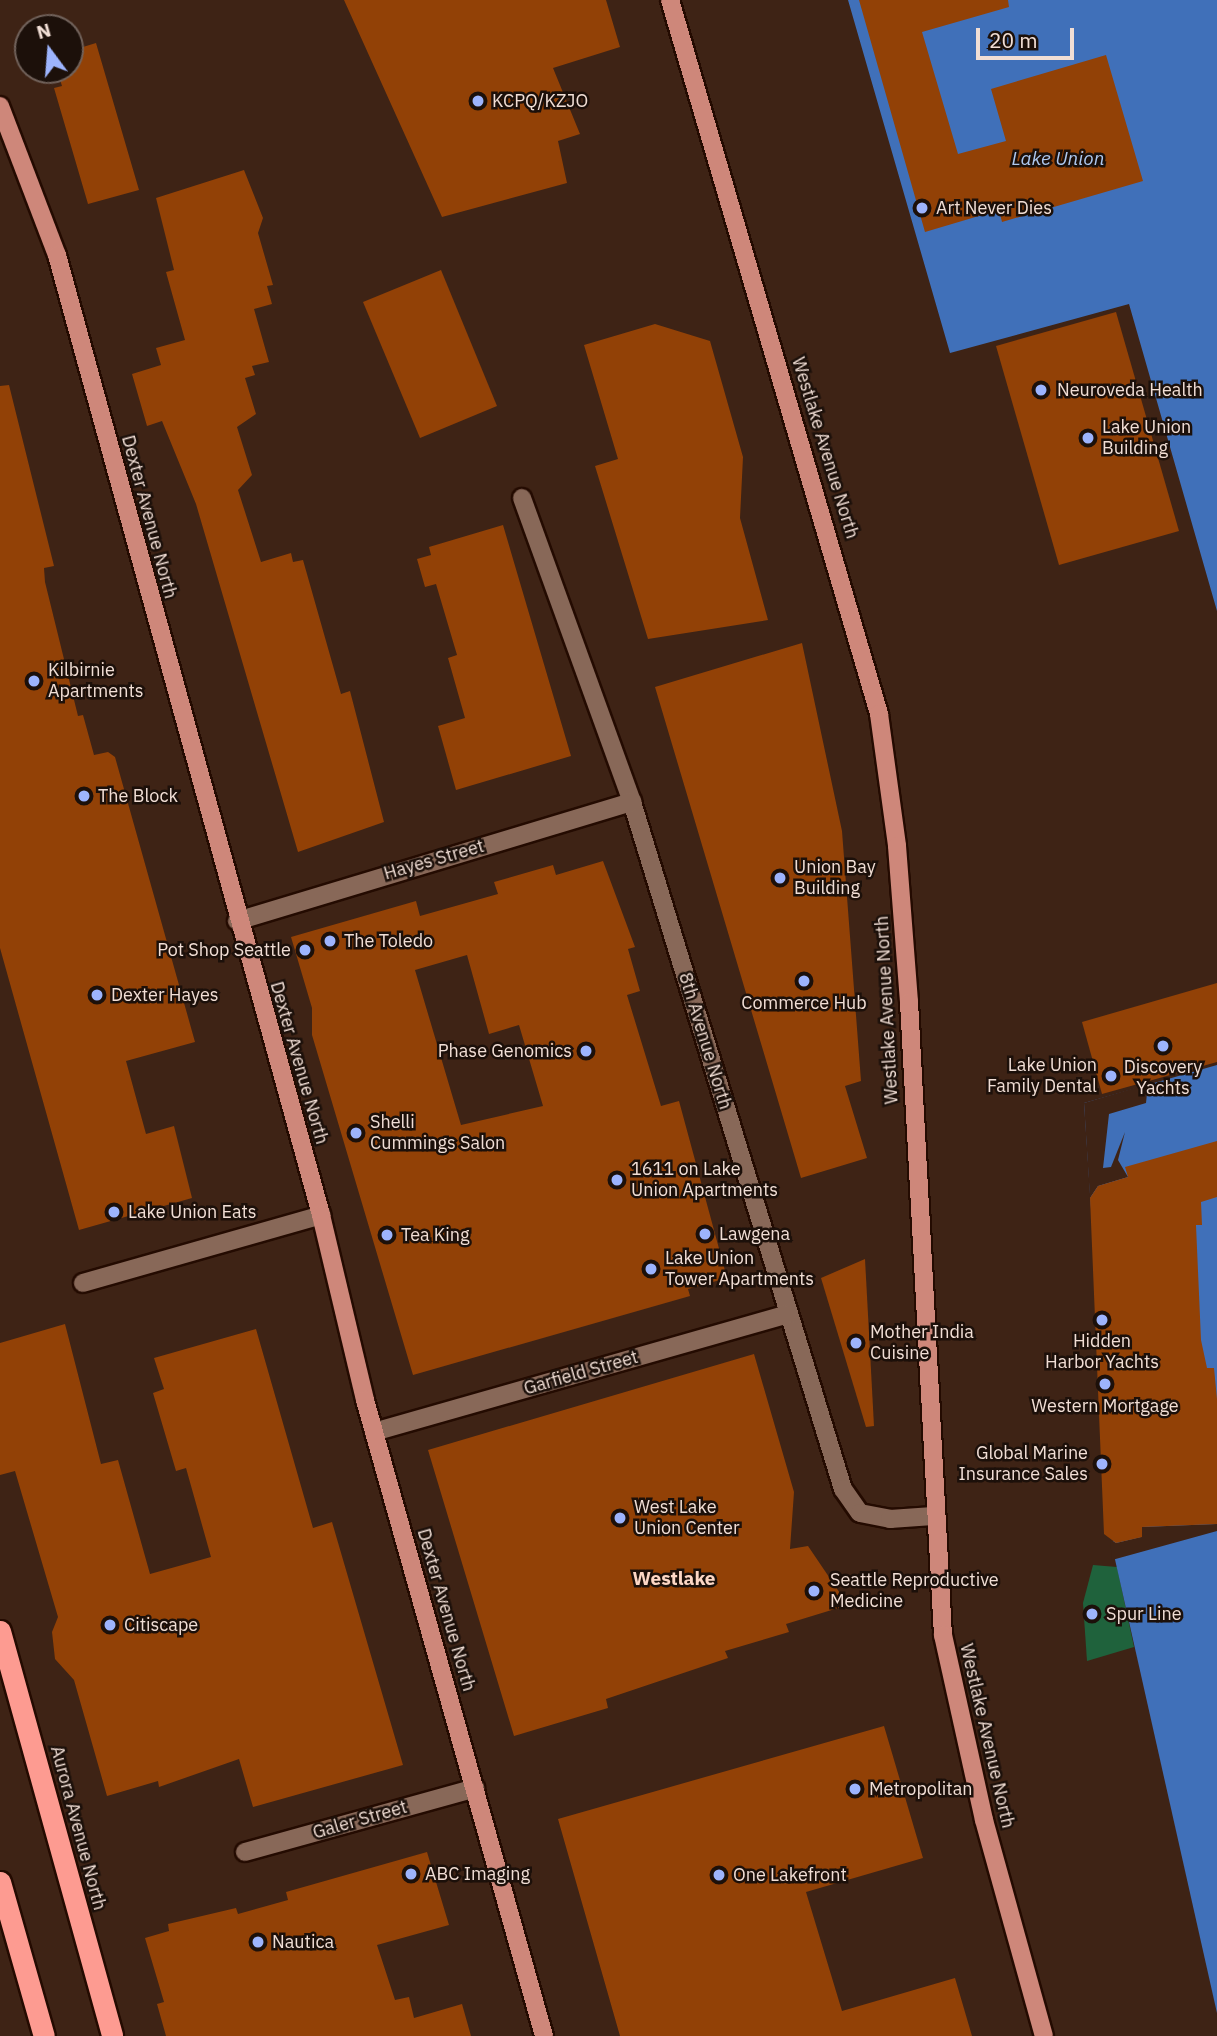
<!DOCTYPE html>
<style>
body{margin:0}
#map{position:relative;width:1217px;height:2036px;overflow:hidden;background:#3e2315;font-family:"IBM Plex Sans",sans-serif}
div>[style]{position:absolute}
.green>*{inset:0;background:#1f623c}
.water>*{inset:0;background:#4070b9}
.pier>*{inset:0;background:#3e2315}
.building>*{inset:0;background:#924106}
.roads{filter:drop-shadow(2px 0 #240b01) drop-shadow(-2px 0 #240b01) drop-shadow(0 2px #240b01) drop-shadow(0 -2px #240b01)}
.minor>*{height:18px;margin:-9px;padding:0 9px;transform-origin:9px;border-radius:9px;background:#886858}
.major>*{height:18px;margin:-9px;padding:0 9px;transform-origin:9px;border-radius:9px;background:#ce877a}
.highway>*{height:21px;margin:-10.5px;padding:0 10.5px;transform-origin:10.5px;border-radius:10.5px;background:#fd9b91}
.dots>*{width:19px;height:19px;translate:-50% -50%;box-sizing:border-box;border:4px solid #1c100a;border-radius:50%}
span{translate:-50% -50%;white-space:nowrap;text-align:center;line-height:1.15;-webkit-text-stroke:5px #1c100a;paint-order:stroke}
.poi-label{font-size:18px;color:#f1ded5}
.left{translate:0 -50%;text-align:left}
.right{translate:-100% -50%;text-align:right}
.street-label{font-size:18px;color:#f1ded5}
.water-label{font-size:19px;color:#aec8ef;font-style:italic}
.neighbourhood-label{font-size:19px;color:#fcd7c5;font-weight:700}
.north{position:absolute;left:14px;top:14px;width:70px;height:70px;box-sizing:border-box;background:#1c100a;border:2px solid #71625b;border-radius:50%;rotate:344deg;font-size:19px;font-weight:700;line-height:28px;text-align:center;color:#f1ded5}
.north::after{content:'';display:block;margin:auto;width:24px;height:32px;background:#9db4fd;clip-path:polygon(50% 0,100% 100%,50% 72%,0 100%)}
.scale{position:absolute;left:976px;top:28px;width:98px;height:32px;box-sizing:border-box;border:4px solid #f1ded5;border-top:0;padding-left:9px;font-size:21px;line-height:24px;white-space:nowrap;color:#f1ded5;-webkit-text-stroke:5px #1c100a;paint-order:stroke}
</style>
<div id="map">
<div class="green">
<i style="clip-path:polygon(1093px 1565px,1117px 1567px,1134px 1647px,1087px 1661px,1083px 1603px)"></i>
</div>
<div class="water">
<i style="clip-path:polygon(848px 0,1217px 0,1217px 611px,1129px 304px,950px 353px)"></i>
<i style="clip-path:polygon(1217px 1065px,1217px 2013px,1114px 1555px,1084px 1103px)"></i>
</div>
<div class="pier">
<i style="clip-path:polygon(1148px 1084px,1146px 1103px,1109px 1114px,1103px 1168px,1111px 1167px,1125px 1132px,1118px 1160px,1128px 1177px,1098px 1186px,1090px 1198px,1084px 1103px)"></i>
<i style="clip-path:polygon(1217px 1524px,1217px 1531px,1112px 1560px,1110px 1539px,1116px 1543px,1141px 1537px,1142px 1527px)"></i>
</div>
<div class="building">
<i style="clip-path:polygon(344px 0,606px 0,620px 47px,553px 68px,580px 134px,558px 141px,567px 183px,442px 217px)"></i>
<i style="clip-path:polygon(859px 0,1008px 0,1009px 7px,922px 32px,958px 154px,1006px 141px,991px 89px,1106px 55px,1143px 181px,1002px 222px,999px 210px,925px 232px)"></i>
<i style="clip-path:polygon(96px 43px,139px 190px,88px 204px,54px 88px,62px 86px,57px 70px,70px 70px,70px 51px)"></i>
<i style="clip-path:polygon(244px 170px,263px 218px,258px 233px,273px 285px,267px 286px,272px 304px,254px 309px,269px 362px,252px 366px,255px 375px,245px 378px,256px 414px,237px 427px,252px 475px,238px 490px,261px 562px,291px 553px,293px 562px,303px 560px,341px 694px,350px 691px,384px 822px,298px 852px,196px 504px,162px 421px,147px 426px,132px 374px,161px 365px,156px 348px,185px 340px,166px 272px,174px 270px,156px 198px)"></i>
<i style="clip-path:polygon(441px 270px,497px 406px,420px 438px,363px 302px)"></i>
<i style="clip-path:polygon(1116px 312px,1179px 531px,1059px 565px,996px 346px)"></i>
<i style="clip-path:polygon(655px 324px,710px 341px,743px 457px,740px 518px,768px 620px,648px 639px,595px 466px,618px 459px,584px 345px)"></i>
<i style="clip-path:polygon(9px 385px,54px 566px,44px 568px,45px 582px,78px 716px,83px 715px,94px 755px,108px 752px,115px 757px,195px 1042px,126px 1061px,146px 1134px,174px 1126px,192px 1198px,79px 1230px,0 948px,0 386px)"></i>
<i style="clip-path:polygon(503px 525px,571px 756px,456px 790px,438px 726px,465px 718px,448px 658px,457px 655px,436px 584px,425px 587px,417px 559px,431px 555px,429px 547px)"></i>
<i style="clip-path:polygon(802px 643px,842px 831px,861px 1081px,845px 1086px,867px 1158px,801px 1178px,655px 687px)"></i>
<i style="clip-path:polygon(evenodd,603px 861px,635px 947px,628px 949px,640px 991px,627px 995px,661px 1106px,679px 1101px,727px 1278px,688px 1289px,690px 1296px,413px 1375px,312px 1035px,312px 1008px,291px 937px,416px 901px,420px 916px,498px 894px,494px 882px,553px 865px,556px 875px,603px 861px,467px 955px,489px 1034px,519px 1025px,543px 1106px,461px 1125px,415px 970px,467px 955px)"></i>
<i style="clip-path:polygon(1217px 983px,1217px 1062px,1102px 1094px,1082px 1022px)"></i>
<i style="clip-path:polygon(1217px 1141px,1217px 1197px,1201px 1202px,1202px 1225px,1196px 1225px,1201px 1340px,1207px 1368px,1214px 1368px,1217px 1399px,1217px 1524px,1142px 1527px,1142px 1537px,1116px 1543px,1104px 1534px,1090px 1198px,1098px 1186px,1128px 1177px,1125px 1167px)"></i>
<i style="clip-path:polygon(865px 1259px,874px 1426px,866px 1427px,821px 1278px)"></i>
<i style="clip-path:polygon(65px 1324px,101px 1464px,118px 1460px,150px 1574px,211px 1557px,186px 1468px,176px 1471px,153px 1393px,164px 1389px,154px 1358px,256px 1329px,313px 1528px,332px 1522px,403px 1765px,253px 1807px,239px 1759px,159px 1787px,158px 1781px,107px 1796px,74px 1680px,55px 1659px,52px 1632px,58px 1617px,15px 1471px,0 1475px,0 1343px)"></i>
<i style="clip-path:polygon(754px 1354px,794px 1492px,790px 1549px,808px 1546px,848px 1605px,786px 1624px,789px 1632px,725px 1651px,728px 1658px,606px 1699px,608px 1708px,514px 1736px,428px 1450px)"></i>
<i style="clip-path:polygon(884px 1726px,923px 1858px,806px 1892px,842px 2011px,955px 1978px,972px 2036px,620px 2036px,558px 1819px)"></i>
<i style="clip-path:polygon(427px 1852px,449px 1925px,377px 1945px,395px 2000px,409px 1997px,414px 2018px,462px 2004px,471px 2036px,166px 2036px,157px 2004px,164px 2002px,145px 1938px,169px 1931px,168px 1924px,236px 1908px,238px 1914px,288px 1900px,286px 1892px)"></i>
</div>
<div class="roads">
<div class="minor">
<i style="left:522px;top:498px;width:323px;rotate:70.1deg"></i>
<i style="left:632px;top:802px;width:719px;rotate:72.93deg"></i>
<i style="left:843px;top:1489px;width:29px;rotate:55deg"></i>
<i style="left:860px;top:1513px;width:31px;rotate:11deg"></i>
<i style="left:890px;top:1519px;width:43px;rotate:-4deg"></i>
<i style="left:237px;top:921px;width:413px;rotate:-16.8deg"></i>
<i style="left:83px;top:1283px;width:248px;rotate:-15.9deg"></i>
<i style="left:374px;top:1432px;width:430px;rotate:-15.9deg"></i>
<i style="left:245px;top:1852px;width:239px;rotate:-15.5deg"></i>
</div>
<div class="major">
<i style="left:670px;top:0;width:744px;rotate:73.68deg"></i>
<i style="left:879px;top:714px;width:133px;rotate:82.2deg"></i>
<i style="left:897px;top:846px;width:156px;rotate:85.6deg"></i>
<i style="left:909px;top:1002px;width:634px;rotate:86.93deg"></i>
<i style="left:943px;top:1635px;width:189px;rotate:77.5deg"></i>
<i style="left:984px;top:1820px;width:224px;rotate:74.5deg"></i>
<i style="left:0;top:106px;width:160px;rotate:69.1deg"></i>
<i style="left:57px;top:255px;width:996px;rotate:74.62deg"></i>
<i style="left:321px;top:1215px;width:190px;rotate:76.6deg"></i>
<i style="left:365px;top:1400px;width:661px;rotate:74.28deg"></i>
</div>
<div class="highway">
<i style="left:0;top:1631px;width:420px;rotate:74.5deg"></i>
<i style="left:0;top:1882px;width:160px;rotate:74.1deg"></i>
</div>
</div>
<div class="dots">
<i style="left:478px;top:101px;background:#9db4fd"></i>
<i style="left:922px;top:208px;background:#9db4fd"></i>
<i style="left:1041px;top:390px;background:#9db4fd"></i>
<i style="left:1088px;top:438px;background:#9db4fd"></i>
<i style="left:34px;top:681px;background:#9db4fd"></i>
<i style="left:84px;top:796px;background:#9db4fd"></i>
<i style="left:780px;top:878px;background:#9db4fd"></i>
<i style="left:330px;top:941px;background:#9db4fd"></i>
<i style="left:305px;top:950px;background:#9db4fd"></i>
<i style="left:804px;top:981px;background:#9db4fd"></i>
<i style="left:97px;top:995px;background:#9db4fd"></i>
<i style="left:1163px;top:1046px;background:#9db4fd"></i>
<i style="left:586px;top:1051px;background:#9db4fd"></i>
<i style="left:1111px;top:1076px;background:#9db4fd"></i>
<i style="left:356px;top:1133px;background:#9db4fd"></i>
<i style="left:617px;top:1180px;background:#9db4fd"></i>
<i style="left:114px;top:1212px;background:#9db4fd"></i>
<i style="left:705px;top:1234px;background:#9db4fd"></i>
<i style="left:387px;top:1235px;background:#9db4fd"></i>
<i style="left:651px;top:1269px;background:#9db4fd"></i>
<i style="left:1102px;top:1320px;background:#9db4fd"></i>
<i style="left:856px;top:1343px;background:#9db4fd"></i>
<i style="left:1105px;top:1384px;background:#9db4fd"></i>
<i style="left:1102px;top:1464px;background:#9db4fd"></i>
<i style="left:620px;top:1518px;background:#9db4fd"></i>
<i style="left:814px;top:1591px;background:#9db4fd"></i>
<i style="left:1092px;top:1614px;background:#9db4fd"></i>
<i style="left:110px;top:1625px;background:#9db4fd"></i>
<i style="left:855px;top:1789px;background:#9db4fd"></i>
<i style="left:411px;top:1874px;background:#9db4fd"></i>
<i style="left:719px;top:1875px;background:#9db4fd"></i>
<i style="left:258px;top:1942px;background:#9db4fd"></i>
</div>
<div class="poi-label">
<span class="left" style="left:492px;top:101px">KCPQ/KZJO</span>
<span class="left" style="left:936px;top:208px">Art Never Dies</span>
<span class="left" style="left:1057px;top:390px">Neuroveda Health</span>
<span class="left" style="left:1102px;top:438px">Lake Union<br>Building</span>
<span class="left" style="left:48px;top:681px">Kilbirnie<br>Apartments</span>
<span class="left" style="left:98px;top:796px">The Block</span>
<span class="left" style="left:794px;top:878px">Union Bay<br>Building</span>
<span class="left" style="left:344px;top:941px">The Toledo</span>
<span class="right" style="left:291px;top:950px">Pot Shop Seattle</span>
<span class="left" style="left:111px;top:995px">Dexter Hayes</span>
<span style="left:804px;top:1003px">Commerce Hub</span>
<span class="right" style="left:572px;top:1051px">Phase Genomics</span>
<span class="right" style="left:1097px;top:1076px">Lake Union<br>Family Dental</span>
<span style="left:1163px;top:1078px">Discovery<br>Yachts</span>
<span class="left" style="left:370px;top:1133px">Shelli<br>Cummings Salon</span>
<span class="left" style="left:631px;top:1180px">1611 on Lake<br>Union Apartments</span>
<span class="left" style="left:128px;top:1212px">Lake Union Eats</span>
<span class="left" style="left:719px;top:1234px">Lawgena</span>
<span class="left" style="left:401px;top:1235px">Tea King</span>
<span class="left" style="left:665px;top:1269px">Lake Union<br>Tower Apartments</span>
<span class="left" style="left:870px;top:1343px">Mother India<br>Cuisine</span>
<span style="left:1102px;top:1352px">Hidden<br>Harbor Yachts</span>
<span style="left:1105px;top:1406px">Western Mortgage</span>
<span class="right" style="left:1088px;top:1464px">Global Marine<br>Insurance Sales</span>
<span class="left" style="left:634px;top:1518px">West Lake<br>Union Center</span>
<span class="left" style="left:830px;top:1591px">Seattle Reproductive<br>Medicine</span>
<span class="left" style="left:1106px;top:1614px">Spur Line</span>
<span class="left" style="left:124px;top:1625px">Citiscape</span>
<span class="left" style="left:869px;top:1789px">Metropolitan</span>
<span class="left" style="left:425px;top:1874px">ABC Imaging</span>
<span class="left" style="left:733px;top:1875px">One Lakefront</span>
<span class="left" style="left:272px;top:1942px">Nautica</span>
</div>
<div class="street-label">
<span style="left:825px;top:448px;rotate:73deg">Westlake Avenue North</span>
<span style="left:149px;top:517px;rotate:75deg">Dexter Avenue North</span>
<span style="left:434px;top:860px;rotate:-16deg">Hayes Street</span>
<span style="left:887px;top:1010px;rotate:-93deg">Westlake Avenue North</span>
<span style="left:705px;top:1041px;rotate:73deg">8th Avenue North</span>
<span style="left:299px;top:1063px;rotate:74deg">Dexter Avenue North</span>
<span style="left:581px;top:1373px;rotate:-16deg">Garfield Street</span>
<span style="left:446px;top:1610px;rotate:74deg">Dexter Avenue North</span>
<span style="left:987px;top:1736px;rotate:77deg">Westlake Avenue North</span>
<span style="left:360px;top:1820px;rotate:-16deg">Galer Street</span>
<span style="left:78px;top:1828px;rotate:75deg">Aurora Avenue North</span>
</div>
<div class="water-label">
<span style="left:1058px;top:159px">Lake Union</span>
</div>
<div class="neighbourhood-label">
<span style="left:674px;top:1579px">Westlake</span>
</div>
<div class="north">N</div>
<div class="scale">20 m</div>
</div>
